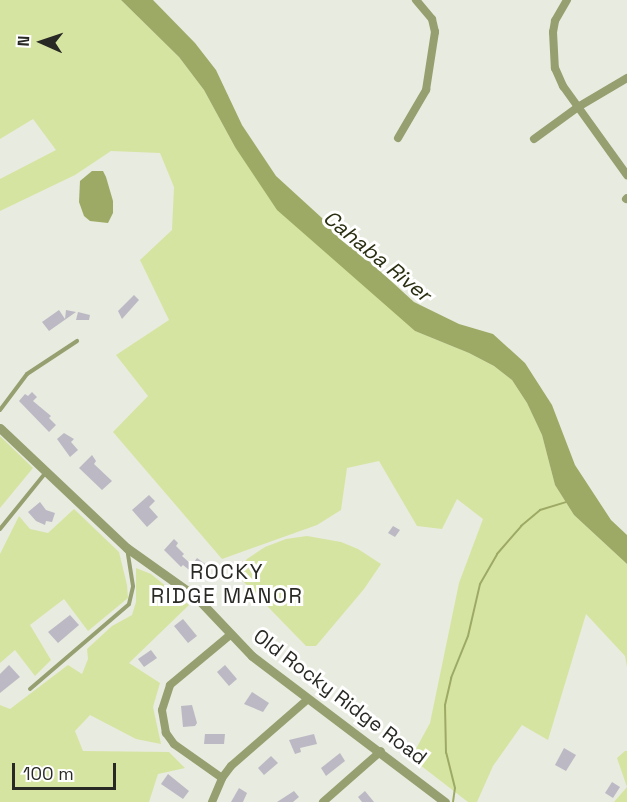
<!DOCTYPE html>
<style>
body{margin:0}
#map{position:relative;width:627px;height:802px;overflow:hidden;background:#e8ebdf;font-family:"Space Grotesk",sans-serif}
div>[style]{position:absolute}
.green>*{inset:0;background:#d6e4a1}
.water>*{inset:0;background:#9daa66}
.stream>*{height:2px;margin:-1px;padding:0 1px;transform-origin:1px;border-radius:1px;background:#9daa66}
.building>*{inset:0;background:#bcb9c5}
.service>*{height:4px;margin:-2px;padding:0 2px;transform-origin:2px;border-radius:2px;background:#959f6f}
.minor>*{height:8px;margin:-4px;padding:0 4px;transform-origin:4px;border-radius:4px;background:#959f6f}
.tertiary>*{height:9px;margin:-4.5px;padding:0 4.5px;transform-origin:4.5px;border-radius:4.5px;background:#959f6f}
span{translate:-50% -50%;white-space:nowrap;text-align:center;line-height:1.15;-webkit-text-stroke:6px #fff;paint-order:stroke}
.street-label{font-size:20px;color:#282924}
.water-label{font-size:21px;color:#2a2f11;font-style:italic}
.neighbourhood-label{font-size:21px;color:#282924;letter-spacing:1.5px}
.north{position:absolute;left:12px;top:12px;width:60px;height:60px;-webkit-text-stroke:4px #fff;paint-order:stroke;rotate:273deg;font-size:16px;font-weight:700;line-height:24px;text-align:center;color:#282924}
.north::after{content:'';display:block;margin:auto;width:21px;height:27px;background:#282924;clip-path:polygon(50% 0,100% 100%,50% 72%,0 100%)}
.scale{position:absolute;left:12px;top:763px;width:104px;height:27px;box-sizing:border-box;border:3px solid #282924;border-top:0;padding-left:8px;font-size:18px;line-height:21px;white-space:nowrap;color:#282924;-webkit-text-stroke:4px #fff;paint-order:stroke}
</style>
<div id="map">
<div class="green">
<i style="clip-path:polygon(0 0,121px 0,179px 57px,204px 90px,235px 147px,415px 331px,469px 353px,494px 366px,512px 380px,527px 403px,542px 435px,555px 485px,574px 515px,627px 564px,627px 667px,625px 656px,586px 614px,548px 740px,522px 725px,493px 766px,477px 802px,468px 802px,411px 758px,430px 723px,459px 583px,483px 519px,457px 499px,442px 529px,417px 526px,379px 461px,347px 468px,341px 510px,317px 525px,222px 559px,113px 432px,148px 396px,116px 355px,169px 320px,140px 260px,172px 230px,174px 187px,160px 153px,111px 151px,75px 175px,0 211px,0 179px,56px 150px,33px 119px,0 139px)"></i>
<i style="clip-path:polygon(0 436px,33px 468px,0 508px)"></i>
<i style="clip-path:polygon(74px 509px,119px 552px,127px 585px,128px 598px,88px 631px,64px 599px,30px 625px,51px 660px,35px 676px,15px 650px,0 663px,0 554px,19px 516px,30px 529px,48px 533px)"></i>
<i style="clip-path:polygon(307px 536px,341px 542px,358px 549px,381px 564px,364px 589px,316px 646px,306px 646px,235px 573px,247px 559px,265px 547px,286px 539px)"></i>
<i style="clip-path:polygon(136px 568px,151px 574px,189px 605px,129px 663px,160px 683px,153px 707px,161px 744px,136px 739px,90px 715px,75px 731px,83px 751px,169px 752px,185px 768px,158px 774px,149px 802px,0 802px,0 705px,10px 709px,68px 665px,82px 674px,88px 659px,87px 649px,112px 626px,132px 615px,136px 602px)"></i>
<i style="clip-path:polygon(625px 751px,627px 751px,627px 802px,614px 802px,627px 787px,617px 758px)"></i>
</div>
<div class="water">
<i style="clip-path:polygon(121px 0,153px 0,195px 43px,216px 70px,242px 125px,276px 176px,414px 302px,459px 324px,493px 334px,525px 363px,552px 405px,575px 465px,611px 520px,627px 535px,627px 564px,574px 515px,555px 485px,542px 435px,527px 403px,512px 380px,494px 366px,469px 353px,415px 331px,277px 210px,235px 147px,204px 90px,179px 57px)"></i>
<i style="clip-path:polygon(92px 171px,103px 171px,106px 177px,113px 201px,113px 213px,108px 223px,90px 221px,84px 216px,79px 202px,80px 181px)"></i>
</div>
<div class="stream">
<i style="left:453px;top:802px;width:14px;rotate:-82deg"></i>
<i style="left:455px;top:788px;width:36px;rotate:-104deg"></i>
<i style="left:446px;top:753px;width:48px;rotate:-91.2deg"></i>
<i style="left:445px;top:705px;width:28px;rotate:-77deg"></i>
<i style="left:451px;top:678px;width:45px;rotate:-68deg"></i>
<i style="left:468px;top:636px;width:53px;rotate:-77deg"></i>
<i style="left:480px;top:584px;width:34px;rotate:-60deg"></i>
<i style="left:497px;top:554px;width:37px;rotate:-49deg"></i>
<i style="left:521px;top:526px;width:25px;rotate:-40deg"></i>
<i style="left:540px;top:510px;width:27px;rotate:-17deg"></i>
</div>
<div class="building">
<i style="clip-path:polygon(134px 295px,139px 300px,122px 319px,118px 311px)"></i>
<i style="clip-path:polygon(59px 310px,65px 319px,66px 310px,76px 312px,49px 331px,42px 322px)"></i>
<i style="clip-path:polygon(78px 312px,90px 315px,89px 320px,76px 320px)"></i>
<i style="clip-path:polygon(32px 392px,37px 397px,33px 401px,51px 416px,49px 418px,56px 425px,49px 432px,19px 401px,25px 394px,28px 396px)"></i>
<i style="clip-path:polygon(64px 433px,74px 439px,71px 442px,78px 450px,70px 457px,57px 439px)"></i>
<i style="clip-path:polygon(92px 455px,96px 461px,94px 464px,112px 481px,102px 490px,79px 468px)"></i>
<i style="clip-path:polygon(149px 495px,155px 501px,149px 507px,158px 517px,147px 527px,132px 510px)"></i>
<i style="clip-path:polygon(40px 502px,46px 510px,55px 513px,52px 522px,46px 521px,45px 525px,36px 521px,28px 512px)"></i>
<i style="clip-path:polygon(393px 526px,400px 530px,395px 537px,388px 533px)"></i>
<i style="clip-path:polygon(174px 539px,178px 543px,176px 546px,184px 554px,182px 556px,192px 565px,197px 558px,208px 566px,206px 569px,209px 572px,203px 581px,183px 565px,181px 567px,164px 550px)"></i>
<i style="clip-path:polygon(70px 615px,79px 625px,58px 643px,48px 632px)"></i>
<i style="clip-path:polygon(183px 619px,197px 636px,188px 643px,174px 626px)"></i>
<i style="clip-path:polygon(151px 650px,157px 658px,144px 667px,138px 659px)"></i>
<i style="clip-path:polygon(9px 665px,20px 677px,0 693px,0 674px)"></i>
<i style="clip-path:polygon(225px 665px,237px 679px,229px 686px,217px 672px)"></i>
<i style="clip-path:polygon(252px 692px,269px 703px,263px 712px,244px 704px)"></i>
<i style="clip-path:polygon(192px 705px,197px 723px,195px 726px,183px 727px,181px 706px)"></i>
<i style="clip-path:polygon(205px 734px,225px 734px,224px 744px,204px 744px)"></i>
<i style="clip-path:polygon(314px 734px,317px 744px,300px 748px,301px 752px,295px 754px,289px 740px)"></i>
<i style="clip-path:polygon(564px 748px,576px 755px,566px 771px,555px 765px)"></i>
<i style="clip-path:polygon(340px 753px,345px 761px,326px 776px,321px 768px)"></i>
<i style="clip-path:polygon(271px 756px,278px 763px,264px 775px,258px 768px)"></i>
<i style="clip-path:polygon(168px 774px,189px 791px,183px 799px,161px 784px)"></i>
<i style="clip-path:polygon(612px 782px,620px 787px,613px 798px,605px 793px)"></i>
<i style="clip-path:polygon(239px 788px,247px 793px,243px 802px,231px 802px)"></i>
<i style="clip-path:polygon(294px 791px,299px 797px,293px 802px,277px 802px)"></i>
<i style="clip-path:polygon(365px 791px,374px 802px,362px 802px,358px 797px)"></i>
</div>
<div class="service">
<i style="left:0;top:410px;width:45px;rotate:-53.1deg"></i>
<i style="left:27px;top:374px;width:60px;rotate:-33.4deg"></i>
<i style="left:0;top:529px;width:75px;rotate:-51deg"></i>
<i style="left:30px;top:689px;width:130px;rotate:-40.6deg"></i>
<i style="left:129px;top:604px;width:18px;rotate:-77deg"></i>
<i style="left:133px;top:586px;width:37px;rotate:-99deg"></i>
</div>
<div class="minor">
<i style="left:567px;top:0;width:24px;rotate:120deg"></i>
<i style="left:555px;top:21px;width:11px;rotate:100deg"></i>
<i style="left:553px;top:32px;width:36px;rotate:87deg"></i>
<i style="left:555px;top:68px;width:20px;rotate:66deg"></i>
<i style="left:563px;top:86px;width:110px;rotate:54.3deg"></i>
<i style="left:398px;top:138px;width:56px;rotate:-59.7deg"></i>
<i style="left:426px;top:90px;width:59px;rotate:-81.2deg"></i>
<i style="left:435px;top:32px;width:13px;rotate:-103deg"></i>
<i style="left:432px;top:19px;width:25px;rotate:-130deg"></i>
<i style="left:534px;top:139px;width:54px;rotate:-36deg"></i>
<i style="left:578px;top:107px;width:57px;rotate:-30.6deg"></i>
<i style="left:626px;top:199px;width:1px;rotate:-45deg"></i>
<i style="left:222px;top:778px;width:59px;rotate:-144.7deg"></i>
<i style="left:174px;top:744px;width:14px;rotate:-126deg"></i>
<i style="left:166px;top:733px;width:23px;rotate:-100deg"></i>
<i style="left:162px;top:710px;width:26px;rotate:-72deg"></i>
<i style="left:170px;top:685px;width:78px;rotate:-39.8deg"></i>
<i style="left:212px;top:802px;width:26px;rotate:-67deg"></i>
<i style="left:222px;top:778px;width:15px;rotate:-53deg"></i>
<i style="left:231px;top:766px;width:102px;rotate:-41deg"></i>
<i style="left:323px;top:802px;width:77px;rotate:-41.3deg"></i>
</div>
<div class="tertiary">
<i style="left:0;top:428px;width:175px;rotate:43.4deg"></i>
<i style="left:127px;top:548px;width:85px;rotate:35.4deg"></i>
<i style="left:196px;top:597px;width:81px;rotate:46.5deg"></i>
<i style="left:252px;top:656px;width:242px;rotate:37.1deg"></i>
</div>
<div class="street-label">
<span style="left:340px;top:697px;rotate:37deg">Old Rocky Ridge Road</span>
</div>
<div class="water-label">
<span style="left:377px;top:256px;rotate:39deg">Cahaba River</span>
</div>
<div class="neighbourhood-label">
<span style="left:227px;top:584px">ROCKY<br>RIDGE MANOR</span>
</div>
<div class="north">N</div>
<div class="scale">100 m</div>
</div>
